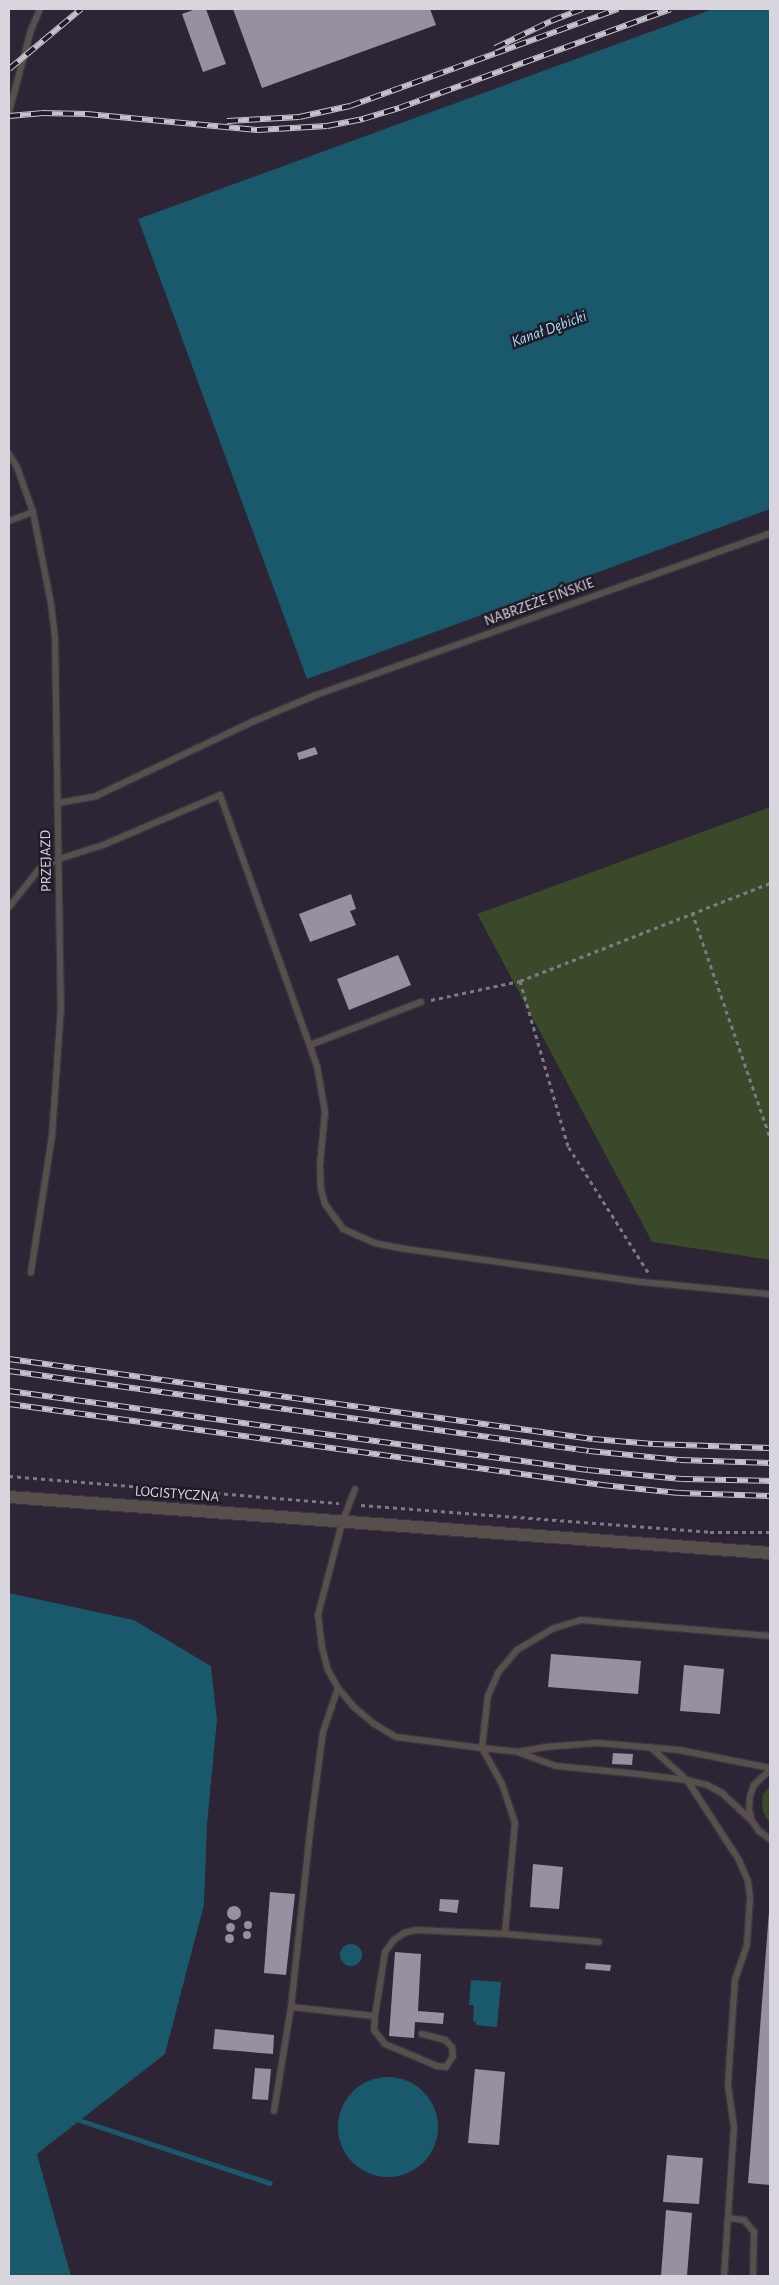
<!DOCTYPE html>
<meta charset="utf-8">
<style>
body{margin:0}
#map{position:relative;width:779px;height:2285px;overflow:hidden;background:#211b28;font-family:"Alegreya Sans",sans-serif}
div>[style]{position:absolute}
.built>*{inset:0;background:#2d2536}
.green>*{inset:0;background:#39492a}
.water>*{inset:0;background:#1a596c}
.round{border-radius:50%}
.stream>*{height:5px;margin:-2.5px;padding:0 2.5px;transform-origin:2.5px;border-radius:2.5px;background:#1a596c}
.building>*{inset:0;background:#9790a0}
.path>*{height:3px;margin-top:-1.5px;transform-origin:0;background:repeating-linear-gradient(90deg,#7e7984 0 4px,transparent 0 8px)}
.roads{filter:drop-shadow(1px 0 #3b3541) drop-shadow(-1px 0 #3b3541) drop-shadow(0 1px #3b3541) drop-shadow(0 -1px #3b3541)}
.lane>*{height:6px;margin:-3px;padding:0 3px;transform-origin:3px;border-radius:3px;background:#564f4c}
.street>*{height:12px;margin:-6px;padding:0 6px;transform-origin:6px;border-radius:6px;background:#564f4c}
.rail>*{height:5.5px;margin-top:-2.75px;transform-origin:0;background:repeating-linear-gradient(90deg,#211b28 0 11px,#c6c2cb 0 22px);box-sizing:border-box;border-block:1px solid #c6c2cb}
span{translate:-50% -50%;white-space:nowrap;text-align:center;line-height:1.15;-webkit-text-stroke:5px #211b28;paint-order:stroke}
.street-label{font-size:15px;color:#d9d5de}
.water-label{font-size:16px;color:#a0def5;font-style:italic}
.frame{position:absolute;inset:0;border:10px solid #d9d5de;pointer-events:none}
</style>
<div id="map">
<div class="built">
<i style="clip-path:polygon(9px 9px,713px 9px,138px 220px,307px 679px,770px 509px,770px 807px,477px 915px,652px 1242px,770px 1260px,770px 2276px,71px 2276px,37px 2154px,165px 2054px,204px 1905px,207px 1825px,217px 1720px,211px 1666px,134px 1620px,9px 1593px)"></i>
</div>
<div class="green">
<i style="clip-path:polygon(770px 807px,770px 1260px,652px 1242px,477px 914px)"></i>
<i style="clip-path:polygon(770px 1785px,770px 1824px,763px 1812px,762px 1803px,763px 1795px)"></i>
</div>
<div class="water">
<i style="clip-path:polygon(713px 9px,770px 9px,770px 509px,307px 679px,138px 219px)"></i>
<i style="clip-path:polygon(9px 1593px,134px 1620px,211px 1666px,217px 1720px,207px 1825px,204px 1905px,165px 2054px,37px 2154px,71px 2276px,9px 2276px)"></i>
<i class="round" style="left:340px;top:1944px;width:22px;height:22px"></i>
<i style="clip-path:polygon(471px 1980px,501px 1982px,497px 2027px,476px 2025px,476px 2022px,473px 2021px,474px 2005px,469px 2005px)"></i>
<i class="round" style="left:338px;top:2077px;width:100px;height:100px"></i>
</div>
<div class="stream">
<i style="left:76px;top:2119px;width:204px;rotate:18.3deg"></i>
</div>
<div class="building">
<i style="clip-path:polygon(196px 9px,206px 9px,226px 64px,203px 72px,182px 14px)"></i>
<i style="clip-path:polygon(233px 9px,430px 9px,436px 25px,262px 88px)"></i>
<i style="clip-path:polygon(315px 747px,318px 754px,299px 760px,297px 753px)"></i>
<i style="clip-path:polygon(351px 894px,356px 909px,350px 911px,356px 925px,310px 942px,299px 914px)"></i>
<i style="clip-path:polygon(398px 955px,411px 985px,349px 1010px,337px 979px)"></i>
<i style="clip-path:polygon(551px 1654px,641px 1661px,638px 1694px,548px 1687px)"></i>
<i style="clip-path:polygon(684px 1665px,724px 1669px,720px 1714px,680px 1711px)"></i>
<i style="clip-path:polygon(613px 1753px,633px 1754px,632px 1765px,612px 1764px)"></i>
<i style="clip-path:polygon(533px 1864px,563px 1867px,559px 1909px,530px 1907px)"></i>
<i style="clip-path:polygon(270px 1892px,295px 1894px,286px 1975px,264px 1973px)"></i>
<i style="clip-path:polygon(440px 1899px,459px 1900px,457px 1913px,439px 1911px)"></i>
<i class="round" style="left:227px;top:1906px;width:14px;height:14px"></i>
<i style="clip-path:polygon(769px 1912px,770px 1912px,770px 2185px,748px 2183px)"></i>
<i class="round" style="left:244px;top:1921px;width:8px;height:8px"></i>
<i class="round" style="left:225.5px;top:1922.5px;width:9px;height:9px"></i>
<i class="round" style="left:243px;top:1931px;width:8px;height:8px"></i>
<i class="round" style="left:224.5px;top:1933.5px;width:9px;height:9px"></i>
<i style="clip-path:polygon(395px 1952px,421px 1954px,418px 2011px,444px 2013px,443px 2024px,415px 2022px,414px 2038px,389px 2036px)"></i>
<i style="clip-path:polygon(586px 1963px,611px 1965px,610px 1971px,585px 1969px)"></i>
<i style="clip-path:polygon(215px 2029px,274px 2035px,273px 2054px,213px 2049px)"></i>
<i style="clip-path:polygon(255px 2068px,271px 2069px,268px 2100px,252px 2099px)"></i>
<i style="clip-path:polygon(475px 2069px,505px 2072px,499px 2145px,468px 2143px)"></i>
<i style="clip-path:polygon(667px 2155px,703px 2158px,699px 2204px,663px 2202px)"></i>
<i style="clip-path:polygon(666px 2210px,692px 2213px,687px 2276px,661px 2276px)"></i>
</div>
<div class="path">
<i style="left:692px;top:912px;width:238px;rotate:70.9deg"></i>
<i style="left:431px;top:1000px;width:91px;rotate:-12.1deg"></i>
<i style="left:648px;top:1272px;width:149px;rotate:-122.4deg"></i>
<i style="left:568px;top:1146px;width:172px;rotate:-106.2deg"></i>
<i style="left:520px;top:981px;width:269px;rotate:-21.4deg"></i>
<i style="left:9px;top:1476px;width:331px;rotate:4.7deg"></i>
<i style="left:361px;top:1505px;width:350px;rotate:4.4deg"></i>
<i style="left:710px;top:1532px;width:60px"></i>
</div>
<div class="roads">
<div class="lane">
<i style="left:9px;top:112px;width:85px;rotate:-75deg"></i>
<i style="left:31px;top:30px;width:23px;rotate:-67deg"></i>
<i style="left:9px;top:454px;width:15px;rotate:58deg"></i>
<i style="left:17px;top:467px;width:48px;rotate:70.4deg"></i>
<i style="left:33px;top:512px;width:94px;rotate:78.9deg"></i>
<i style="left:51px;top:604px;width:34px;rotate:83deg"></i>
<i style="left:55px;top:638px;width:369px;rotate:89.1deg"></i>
<i style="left:61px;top:1007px;width:129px;rotate:94deg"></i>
<i style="left:52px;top:1136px;width:138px;rotate:98.8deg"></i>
<i style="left:9px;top:521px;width:26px;rotate:-21deg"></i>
<i style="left:58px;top:803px;width:39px;rotate:-10deg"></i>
<i style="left:96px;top:796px;width:175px;rotate:-25.4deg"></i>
<i style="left:254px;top:721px;width:67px;rotate:-22.8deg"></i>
<i style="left:316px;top:695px;width:482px;rotate:-19.6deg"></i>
<i style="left:9px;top:907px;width:50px;rotate:-51.5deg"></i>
<i style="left:40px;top:868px;width:21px;rotate:-25deg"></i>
<i style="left:59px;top:859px;width:46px;rotate:-17.7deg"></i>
<i style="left:103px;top:845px;width:127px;rotate:-23.1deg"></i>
<i style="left:220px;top:795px;width:288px;rotate:70.3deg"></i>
<i style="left:317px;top:1066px;width:47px;rotate:80.1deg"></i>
<i style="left:325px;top:1112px;width:53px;rotate:95.4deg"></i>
<i style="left:320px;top:1165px;width:24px;rotate:88deg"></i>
<i style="left:321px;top:1189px;width:16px;rotate:75deg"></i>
<i style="left:325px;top:1204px;width:31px;rotate:54deg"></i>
<i style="left:343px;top:1229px;width:34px;rotate:24deg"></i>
<i style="left:374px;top:1243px;width:33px;rotate:11deg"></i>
<i style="left:406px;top:1249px;width:238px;rotate:8deg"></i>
<i style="left:642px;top:1282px;width:129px;rotate:5.4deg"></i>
<i style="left:310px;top:1045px;width:119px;rotate:-21.2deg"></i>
<i style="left:770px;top:1636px;width:190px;rotate:-175.2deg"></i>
<i style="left:581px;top:1620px;width:28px;rotate:163deg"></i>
<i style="left:554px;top:1628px;width:43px;rotate:149.3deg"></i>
<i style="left:517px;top:1650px;width:30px;rotate:130deg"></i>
<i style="left:498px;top:1673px;width:24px;rotate:114deg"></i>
<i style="left:488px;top:1695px;width:53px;rotate:96.5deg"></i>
<i style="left:482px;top:1748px;width:36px;rotate:6deg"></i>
<i style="left:518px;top:1752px;width:27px;rotate:-10deg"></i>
<i style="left:545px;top:1747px;width:53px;rotate:-4.3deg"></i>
<i style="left:598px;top:1743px;width:81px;rotate:4.9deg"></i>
<i style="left:679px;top:1750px;width:93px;rotate:11.2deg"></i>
<i style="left:338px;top:1688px;width:46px;rotate:108.8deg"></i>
<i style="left:323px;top:1732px;width:92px;rotate:97.5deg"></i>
<i style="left:311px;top:1823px;width:185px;rotate:96.2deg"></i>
<i style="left:291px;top:2007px;width:84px;rotate:6.1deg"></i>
<i style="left:375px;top:2016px;width:65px;rotate:-81.1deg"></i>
<i style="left:385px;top:1952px;width:15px;rotate:-53deg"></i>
<i style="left:394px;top:1940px;width:12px;rotate:-35deg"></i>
<i style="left:404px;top:1933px;width:12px;rotate:-14deg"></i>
<i style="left:416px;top:1930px;width:89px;rotate:2.6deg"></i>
<i style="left:505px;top:1934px;width:111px;rotate:-84.9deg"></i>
<i style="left:515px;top:1823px;width:41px;rotate:-108.4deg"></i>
<i style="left:502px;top:1784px;width:41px;rotate:-119.1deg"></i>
<i style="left:482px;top:1748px;width:87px;rotate:-172.7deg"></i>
<i style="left:396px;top:1737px;width:27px;rotate:-149deg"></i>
<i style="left:373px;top:1723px;width:25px;rotate:-140deg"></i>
<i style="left:354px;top:1707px;width:25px;rotate:-130deg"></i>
<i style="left:338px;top:1688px;width:21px;rotate:-119deg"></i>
<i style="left:328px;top:1670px;width:24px;rotate:-105deg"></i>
<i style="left:322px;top:1647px;width:32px;rotate:-97deg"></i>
<i style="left:318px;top:1615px;width:95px;rotate:-75.4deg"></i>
<i style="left:342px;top:1523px;width:36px;rotate:-69deg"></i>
<i style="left:650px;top:1747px;width:50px;rotate:41.7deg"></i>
<i style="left:687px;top:1780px;width:95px;rotate:57deg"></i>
<i style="left:739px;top:1860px;width:23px;rotate:67deg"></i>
<i style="left:748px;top:1881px;width:17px;rotate:83deg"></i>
<i style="left:750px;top:1898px;width:47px;rotate:93.7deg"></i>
<i style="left:747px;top:1945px;width:36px;rotate:109deg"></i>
<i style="left:735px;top:1979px;width:106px;rotate:93.8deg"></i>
<i style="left:728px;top:2085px;width:42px;rotate:81.9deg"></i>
<i style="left:734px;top:2127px;width:149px;rotate:93.8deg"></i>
<i style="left:520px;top:1753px;width:38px;rotate:20deg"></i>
<i style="left:556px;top:1766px;width:73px;rotate:5.5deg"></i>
<i style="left:629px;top:1773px;width:58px;rotate:6.9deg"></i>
<i style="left:687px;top:1780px;width:21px;rotate:14deg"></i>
<i style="left:707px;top:1785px;width:17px;rotate:28deg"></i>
<i style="left:722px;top:1793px;width:41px;rotate:43deg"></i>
<i style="left:770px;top:1770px;width:22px;rotate:137deg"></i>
<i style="left:754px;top:1785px;width:12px;rotate:110deg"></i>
<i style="left:750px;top:1796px;width:13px;rotate:94deg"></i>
<i style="left:749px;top:1809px;width:12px;rotate:76deg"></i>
<i style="left:752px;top:1821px;width:12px;rotate:55deg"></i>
<i style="left:759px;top:1831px;width:14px;rotate:36deg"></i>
<i style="left:505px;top:1934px;width:94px;rotate:4.9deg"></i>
<i style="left:375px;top:2016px;width:14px;rotate:94deg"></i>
<i style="left:374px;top:2030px;width:18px;rotate:52deg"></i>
<i style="left:385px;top:2044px;width:56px;rotate:22.9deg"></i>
<i style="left:437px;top:2066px;width:9px;rotate:6deg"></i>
<i style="left:446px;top:2067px;width:13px;rotate:-58deg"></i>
<i style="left:453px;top:2056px;width:9px;rotate:-96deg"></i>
<i style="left:452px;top:2047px;width:10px;rotate:-135deg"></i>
<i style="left:445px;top:2040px;width:24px;rotate:-165deg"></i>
<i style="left:274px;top:2111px;width:105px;rotate:-80.7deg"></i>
<i style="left:728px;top:2218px;width:16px;rotate:7deg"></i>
<i style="left:744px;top:2220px;width:16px;rotate:50deg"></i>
<i style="left:754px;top:2232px;width:44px;rotate:91.3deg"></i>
</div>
<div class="street">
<i style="left:9px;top:1497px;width:763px;rotate:4.21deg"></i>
</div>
</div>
<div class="rail">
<i style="left:495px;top:48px;width:62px;rotate:-25.7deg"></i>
<i style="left:551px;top:21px;width:34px;rotate:-21deg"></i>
<i style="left:9px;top:69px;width:94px;rotate:-39.8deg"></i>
<i style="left:9px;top:116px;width:32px;rotate:-5deg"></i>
<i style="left:41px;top:113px;width:46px;rotate:1.2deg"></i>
<i style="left:87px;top:114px;width:171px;rotate:5.4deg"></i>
<i style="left:257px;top:130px;width:70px;rotate:-3.3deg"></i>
<i style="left:327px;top:126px;width:37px;rotate:-11deg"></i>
<i style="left:363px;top:119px;width:38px;rotate:-17deg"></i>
<i style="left:399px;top:108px;width:289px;rotate:-20deg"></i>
<i style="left:227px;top:121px;width:72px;rotate:-3.2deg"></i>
<i style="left:299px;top:117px;width:52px;rotate:-12.2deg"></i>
<i style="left:350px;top:106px;width:285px;rotate:-19.9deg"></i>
<i style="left:9px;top:1359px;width:589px;rotate:7.8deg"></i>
<i style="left:593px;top:1439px;width:60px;rotate:4.8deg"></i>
<i style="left:653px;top:1444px;width:117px;rotate:2deg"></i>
<i style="left:9px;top:1371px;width:585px;rotate:7.85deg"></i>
<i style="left:589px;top:1451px;width:91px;rotate:5.6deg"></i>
<i style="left:680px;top:1460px;width:90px;rotate:1.9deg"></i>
<i style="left:9px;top:1391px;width:584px;rotate:7.77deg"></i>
<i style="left:588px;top:1470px;width:94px;rotate:5.5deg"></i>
<i style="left:682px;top:1479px;width:88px;rotate:1.3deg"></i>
<i style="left:9px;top:1404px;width:599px;rotate:7.78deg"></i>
<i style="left:602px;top:1485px;width:77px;rotate:5.9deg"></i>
<i style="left:679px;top:1493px;width:91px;rotate:1.9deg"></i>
</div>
<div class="street-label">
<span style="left:539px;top:602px;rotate:-20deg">NABRZEŻE FIŃSKIE</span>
<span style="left:46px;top:861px;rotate:-91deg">PRZEJAZD</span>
<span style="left:177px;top:1494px;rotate:4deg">LOGISTYCZNA</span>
</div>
<div class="water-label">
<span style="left:549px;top:329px;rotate:-20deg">Kanał Dębicki</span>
</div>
<div class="frame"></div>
</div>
